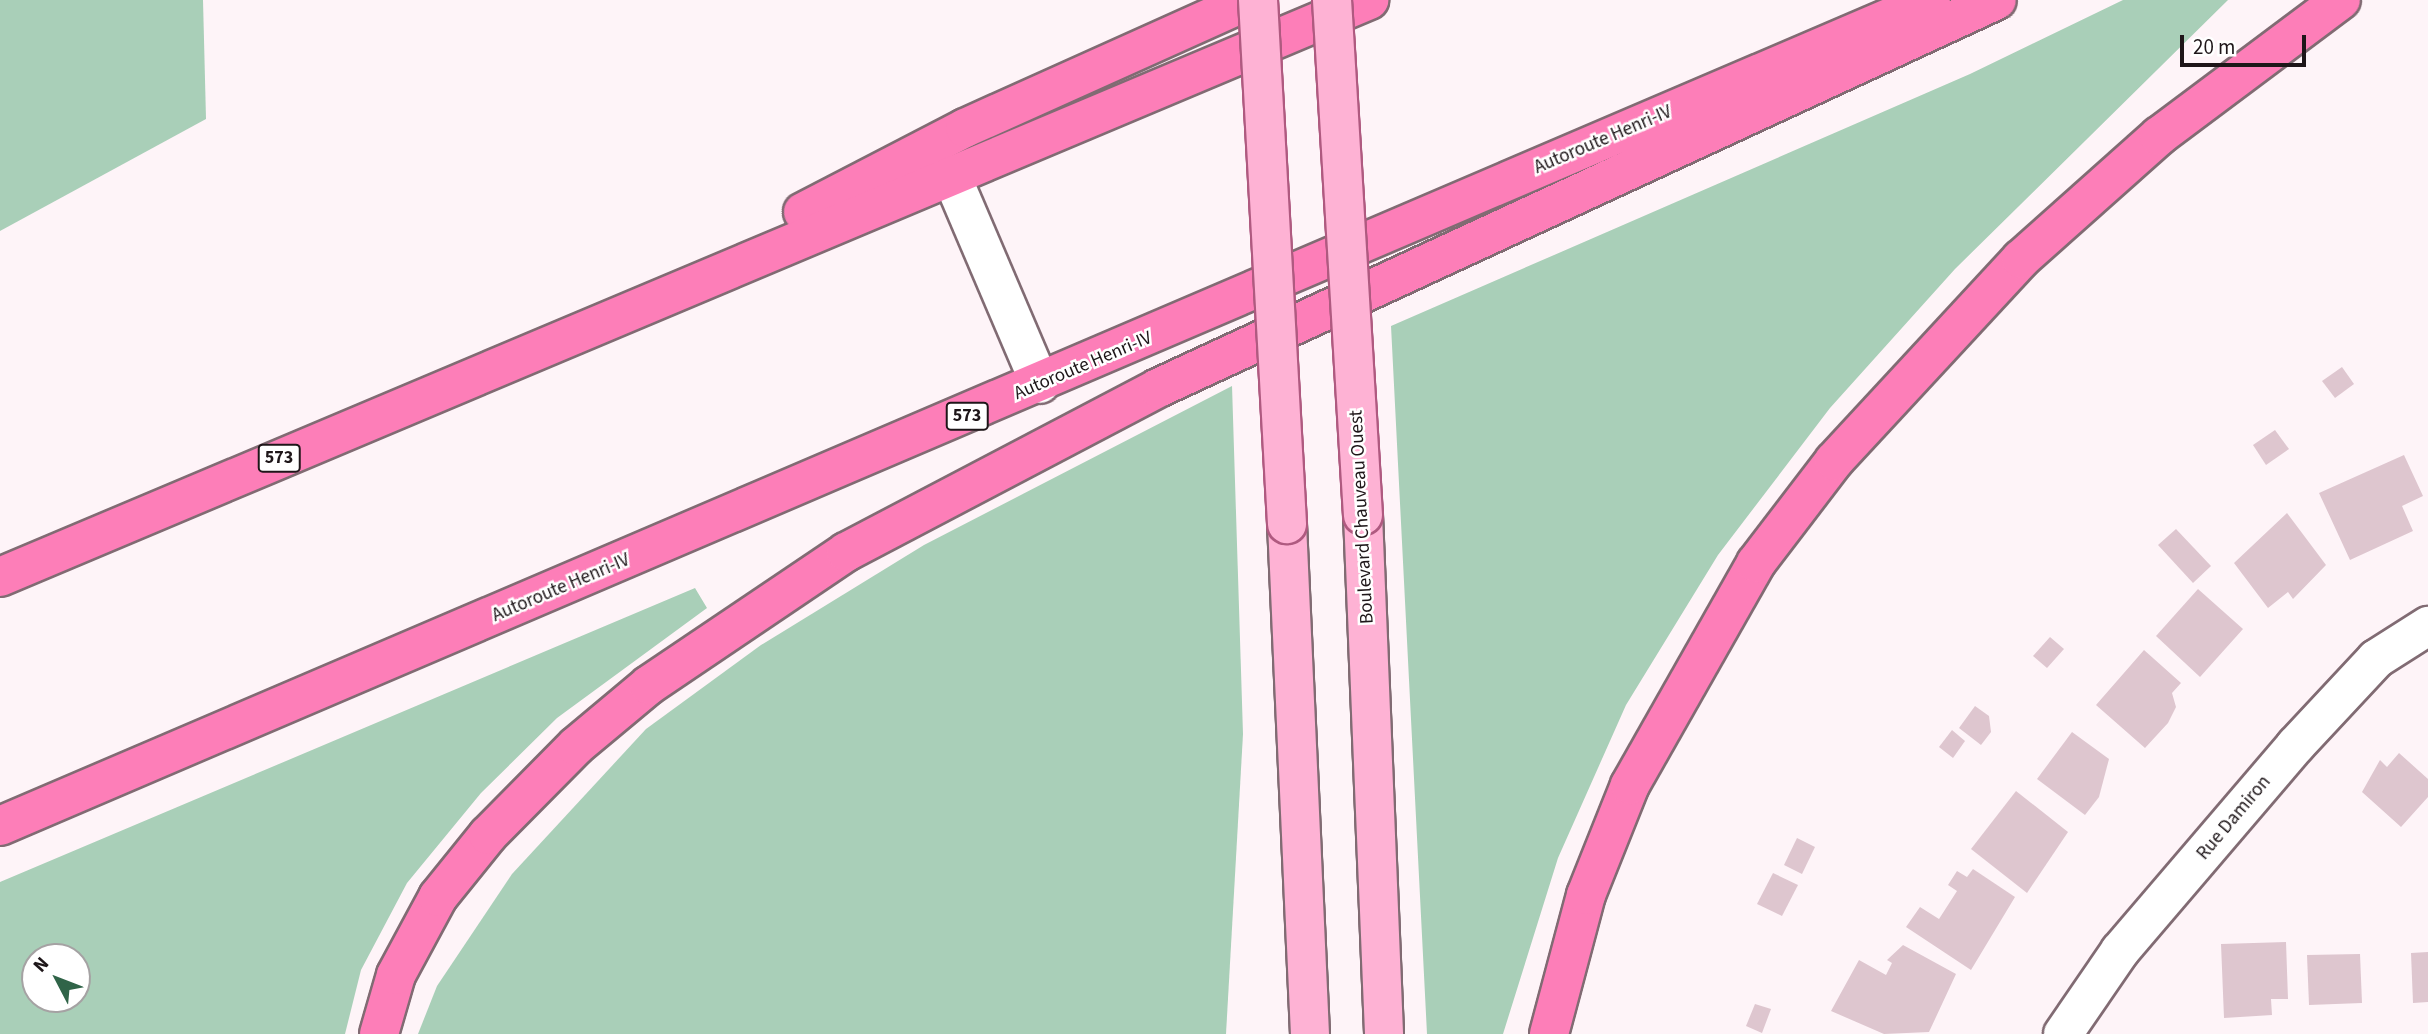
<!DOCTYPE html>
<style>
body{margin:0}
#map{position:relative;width:2428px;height:1034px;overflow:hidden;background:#fef4f8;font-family:"Source Sans 3",sans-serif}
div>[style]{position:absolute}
.green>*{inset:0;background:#a9cfb8}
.building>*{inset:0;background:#dec6cf}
.roads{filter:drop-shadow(2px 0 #816b73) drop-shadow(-2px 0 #816b73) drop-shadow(0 2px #816b73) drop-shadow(0 -2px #816b73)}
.minor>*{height:38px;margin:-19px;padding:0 19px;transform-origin:19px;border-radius:19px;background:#fff}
.major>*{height:38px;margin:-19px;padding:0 19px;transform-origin:19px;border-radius:19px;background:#feb2d4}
.highway>*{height:38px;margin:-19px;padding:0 19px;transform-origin:19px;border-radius:19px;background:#fd7eb8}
.bridges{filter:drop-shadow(2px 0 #af5a80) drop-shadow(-2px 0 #af5a80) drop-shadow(0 2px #af5a80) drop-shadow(0 -2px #af5a80)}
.major-bridge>*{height:38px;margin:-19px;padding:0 19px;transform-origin:19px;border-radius:19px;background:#feb2d4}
span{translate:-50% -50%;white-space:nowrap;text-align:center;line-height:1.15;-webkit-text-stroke:5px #fff;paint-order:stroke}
.shield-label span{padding:2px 5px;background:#fff;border:2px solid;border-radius:5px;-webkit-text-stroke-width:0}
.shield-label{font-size:18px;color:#1e1619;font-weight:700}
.street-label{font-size:19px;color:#1e1619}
.north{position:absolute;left:21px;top:943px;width:70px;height:70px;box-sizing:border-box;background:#fff;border:2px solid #a5a2a3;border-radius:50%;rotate:312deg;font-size:19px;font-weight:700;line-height:28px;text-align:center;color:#1e1619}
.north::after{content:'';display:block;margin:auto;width:24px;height:32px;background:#306448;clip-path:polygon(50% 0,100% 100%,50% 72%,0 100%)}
.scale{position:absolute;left:2180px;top:35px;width:126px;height:32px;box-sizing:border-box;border:4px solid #1e1619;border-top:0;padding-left:9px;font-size:21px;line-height:24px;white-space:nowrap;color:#1e1619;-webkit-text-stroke:5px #fff;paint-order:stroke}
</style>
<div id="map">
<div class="green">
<i style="clip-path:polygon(0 0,203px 0,206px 119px,0 231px)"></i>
<i style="clip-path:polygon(2123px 0,2228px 0,1955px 269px,1830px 408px,1718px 555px,1626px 705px,1558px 858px,1503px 1034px,1427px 1034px,1391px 326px,1970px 74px)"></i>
<i style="clip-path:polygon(1232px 386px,1243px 734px,1226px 1034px,418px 1034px,437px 986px,512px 874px,646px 729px,761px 645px,924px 545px)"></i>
<i style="clip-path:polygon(evenodd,695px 588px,707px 608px,557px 718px,481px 793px,407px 883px,361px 970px,345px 1034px,0 1034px,0 882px,695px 588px,35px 957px,77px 957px,77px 999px,35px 999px,35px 957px)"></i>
</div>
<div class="building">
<i style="clip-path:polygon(2342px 367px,2354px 384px,2335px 398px,2322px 381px)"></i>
<i style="clip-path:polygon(2275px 430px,2289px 449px,2266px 465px,2253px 445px)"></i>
<i style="clip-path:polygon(2404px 455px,2423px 496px,2402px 506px,2413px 531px,2350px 560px,2319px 493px)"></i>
<i style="clip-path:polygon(2287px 513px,2326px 565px,2293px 599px,2288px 592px,2268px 608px,2234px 563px)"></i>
<i style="clip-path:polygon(2176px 529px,2211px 566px,2193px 583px,2158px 545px)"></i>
<i style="clip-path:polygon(2198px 589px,2243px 629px,2200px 677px,2156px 636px)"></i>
<i style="clip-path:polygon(2050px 637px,2064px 649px,2047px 668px,2033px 656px)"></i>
<i style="clip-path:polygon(2144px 650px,2181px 683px,2172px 693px,2176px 707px,2168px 723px,2145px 748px,2096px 705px)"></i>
<i style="clip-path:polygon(1975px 706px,1989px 716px,1991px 732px,1981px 745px,1959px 728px)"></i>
<i style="clip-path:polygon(1952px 730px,1965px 741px,1953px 758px,1939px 747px)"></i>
<i style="clip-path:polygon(2072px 732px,2109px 759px,2099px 797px,2085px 815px,2037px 779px)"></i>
<i style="clip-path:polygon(2399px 753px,2428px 779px,2428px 797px,2401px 827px,2362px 792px,2380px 760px,2387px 767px)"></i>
<i style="clip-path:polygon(2016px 791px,2068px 832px,2027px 893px,1971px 849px)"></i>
<i style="clip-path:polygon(1797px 838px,1815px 847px,1802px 874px,1784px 865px)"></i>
<i style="clip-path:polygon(1973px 869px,2015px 897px,1971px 970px,1906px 927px,1920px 907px,1939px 919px,1957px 891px,1948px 885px,1957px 871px,1967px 877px)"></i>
<i style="clip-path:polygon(1773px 873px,1798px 885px,1782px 916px,1757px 904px)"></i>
<i style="clip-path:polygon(2286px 942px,2288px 999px,2271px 999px,2272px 1015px,2224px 1018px,2221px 944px)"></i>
<i style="clip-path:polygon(1903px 945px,1956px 974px,1929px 1032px,1884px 1034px,1831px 1011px,1859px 960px,1886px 975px,1892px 963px,1887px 960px)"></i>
<i style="clip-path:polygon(2428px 952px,2428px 1002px,2413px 1003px,2411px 953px)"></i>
<i style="clip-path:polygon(2360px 954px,2362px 1003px,2309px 1005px,2307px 955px)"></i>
<i style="clip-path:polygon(1755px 1004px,1771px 1009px,1762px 1033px,1746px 1026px)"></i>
</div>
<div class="roads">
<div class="minor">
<i style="left:951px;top:175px;width:227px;rotate:66.9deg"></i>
<i style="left:2063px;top:1034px;width:101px;rotate:-55.5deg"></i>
<i style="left:2120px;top:951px;width:270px;rotate:-49.5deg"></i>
<i style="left:2295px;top:746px;width:119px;rotate:-47deg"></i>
<i style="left:2376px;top:659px;width:62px;rotate:-32.4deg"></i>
</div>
<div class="major">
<i style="left:1363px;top:515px;width:519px;rotate:87.68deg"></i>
<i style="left:1287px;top:524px;width:511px;rotate:87.42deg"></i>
</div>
<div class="highway">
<i style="left:803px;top:212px;width:182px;rotate:-27.4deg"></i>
<i style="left:965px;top:128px;width:312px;rotate:-24.2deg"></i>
<i style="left:0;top:577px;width:1486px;rotate:-22.85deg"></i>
<i style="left:0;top:826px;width:2100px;rotate:-23.16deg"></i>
<i style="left:379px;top:1034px;width:61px;rotate:-73.9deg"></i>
<i style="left:396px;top:975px;width:89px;rotate:-61.7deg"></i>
<i style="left:438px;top:897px;width:80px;rotate:-51.1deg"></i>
<i style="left:488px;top:835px;width:125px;rotate:-45.3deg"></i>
<i style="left:576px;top:746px;width:95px;rotate:-39.9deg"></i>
<i style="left:649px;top:685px;width:238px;rotate:-34deg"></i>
<i style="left:846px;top:552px;width:352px;rotate:-27.7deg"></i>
<i style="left:1158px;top:388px;width:924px;rotate:-24.82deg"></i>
<i style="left:1549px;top:1034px;width:144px;rotate:-75.1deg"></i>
<i style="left:1586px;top:895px;width:118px;rotate:-68.2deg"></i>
<i style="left:1630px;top:785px;width:255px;rotate:-60.4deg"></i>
<i style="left:1756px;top:563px;width:128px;rotate:-52.6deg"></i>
<i style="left:1834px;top:461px;width:275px;rotate:-47.2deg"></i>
<i style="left:2021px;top:259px;width:185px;rotate:-41.7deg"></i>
<i style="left:2159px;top:136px;width:227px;rotate:-36.8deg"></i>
</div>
</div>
<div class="bridges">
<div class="major-bridge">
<i style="left:1258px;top:0;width:525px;rotate:86.83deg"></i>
<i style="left:1332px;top:0;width:516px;rotate:86.56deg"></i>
</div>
</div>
<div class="shield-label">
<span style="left:967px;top:416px">573</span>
<span style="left:279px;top:458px">573</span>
</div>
<div class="street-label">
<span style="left:1603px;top:140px;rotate:-23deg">Autoroute Henri-IV</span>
<span style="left:1083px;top:366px;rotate:-23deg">Autoroute Henri-IV</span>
<span style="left:1362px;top:517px;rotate:-93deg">Boulevard Chauveau Ouest</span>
<span style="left:561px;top:588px;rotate:-23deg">Autoroute Henri-IV</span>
<span style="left:2234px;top:818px;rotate:-50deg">Rue Damiron</span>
</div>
<div class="north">N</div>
<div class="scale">20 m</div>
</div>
